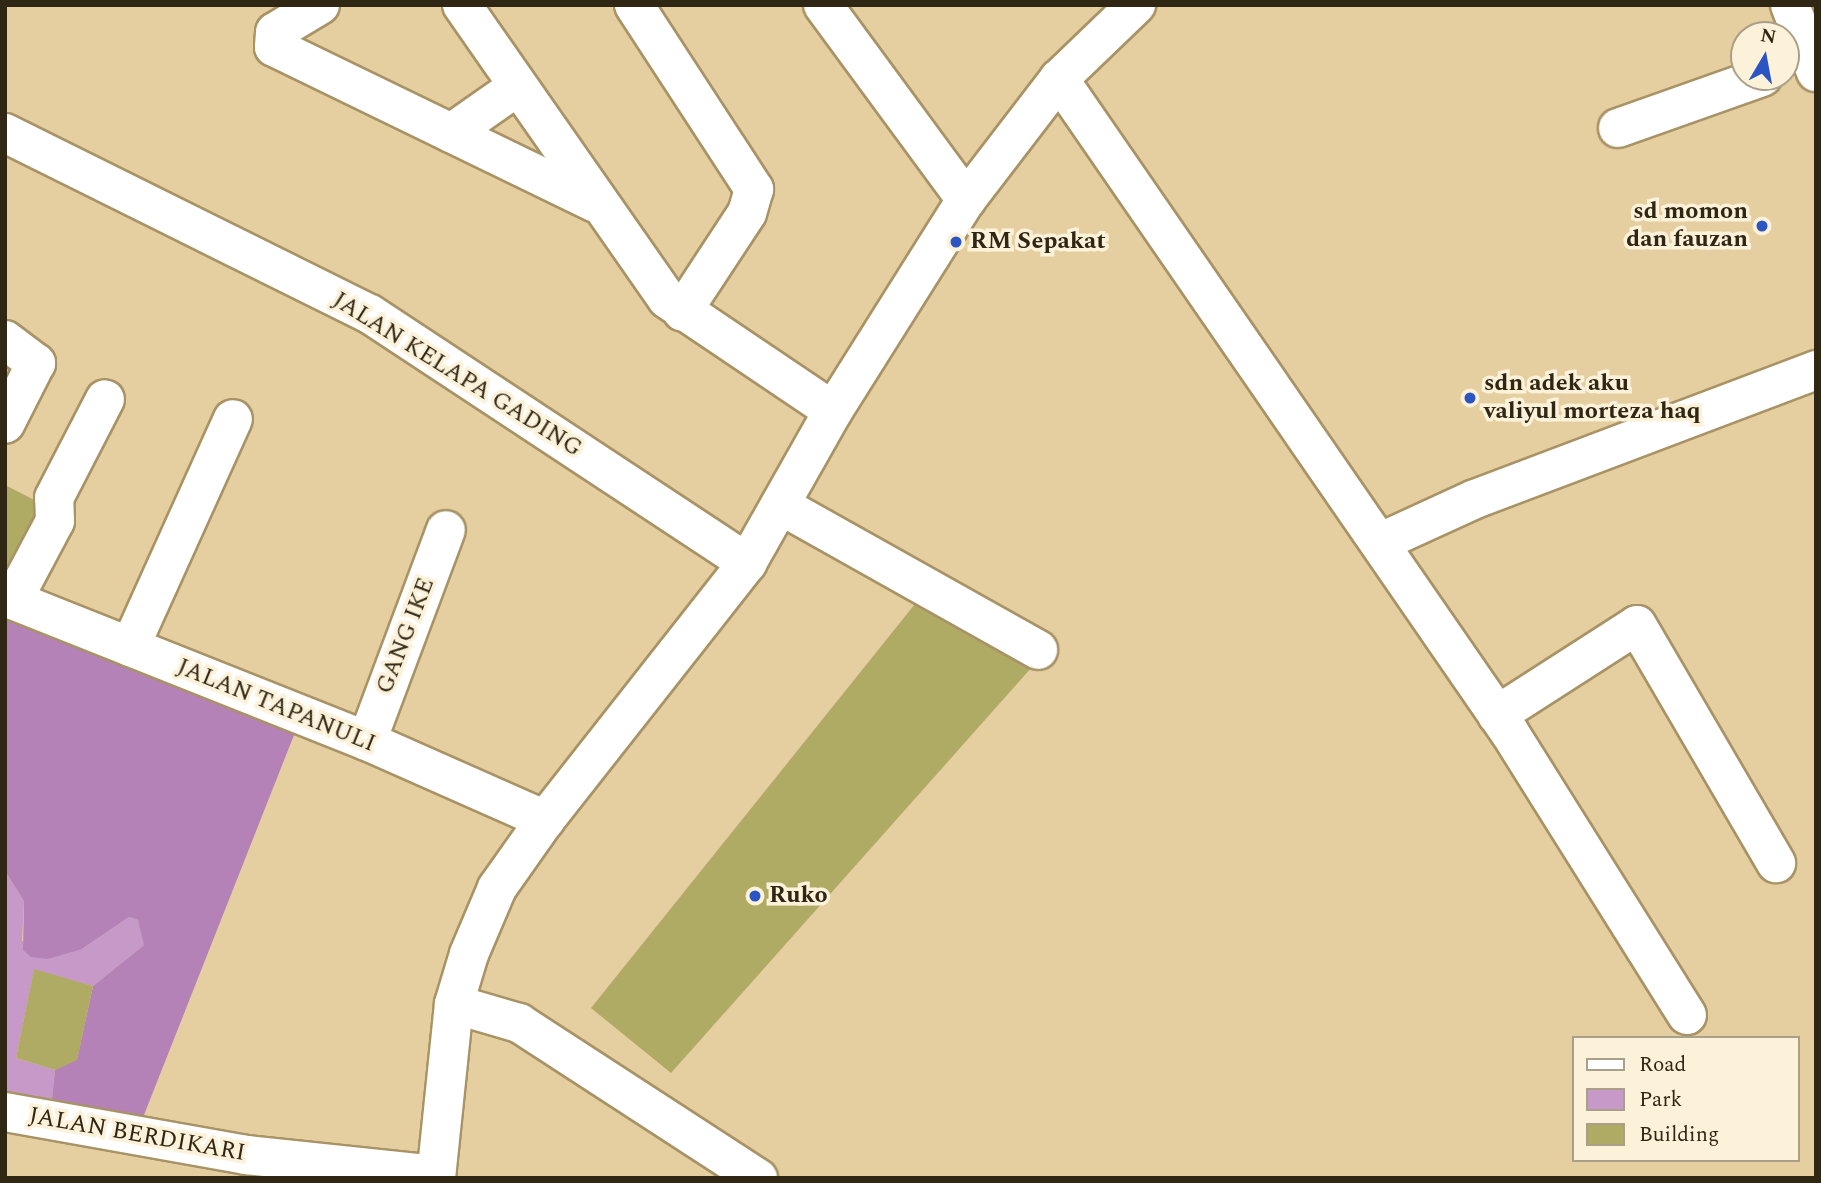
<!DOCTYPE html>
<style>
body{margin:0}
#map{position:relative;width:1821px;height:1183px;overflow:hidden;background:#e5ce9f;font-family:Spectral,serif}
div>[style]{position:absolute}
.green>*{inset:0;background:#c699c8}
.forest>*{inset:0;background:#b482b6}
.building>*{inset:0;background:#b0ab64}
.roads{filter:drop-shadow(2px 0 #a89366) drop-shadow(-2px 0 #a89366) drop-shadow(0 2px #a89366) drop-shadow(0 -2px #a89366)}
.minor>*{height:38px;margin:-19px;padding:0 19px;transform-origin:19px;border-radius:19px;background:#fff}
.major>*{height:38px;margin:-19px;padding:0 19px;transform-origin:19px;border-radius:19px;background:#fff}
.dots>*{width:19px;height:19px;translate:-50% -50%;box-sizing:border-box;border:4px solid #fcf1d9;border-radius:50%}
span{translate:-50% -50%;white-space:nowrap;text-align:center;line-height:1.15;-webkit-text-stroke:7px #fcf1d9;paint-order:stroke}
.poi-label{font-size:24px;color:#2f2614;font-weight:700}
.right{translate:-100% -50%;text-align:right}
.left{translate:0 -50%;text-align:left}
.street-label{font-size:24px;color:#2f2614}
.frame{position:absolute;inset:0;border:7px solid #2f2614;pointer-events:none}
.legend{position:absolute;left:1572px;top:1036px;width:228px;height:126px;box-sizing:border-box;background:#fcf1d9;border:2px solid #aaa08a;margin:0;padding:9px 12px;list-style:none;font-size:21px;color:#2f2614}
.legend li{display:flex;align-items:center;gap:14px;height:35px}
.legend b{width:35px;border:2px solid #aaa08a}
.north{position:absolute;left:1730px;top:21px;width:70px;height:70px;box-sizing:border-box;background:#fcf1d9;border:2px solid #aaa08a;border-radius:50%;rotate:10deg;font-size:19px;font-weight:700;line-height:28px;text-align:center;color:#2f2614}
.north::after{content:'';display:block;margin:auto;width:24px;height:32px;background:#2c55c4;clip-path:polygon(50% 0,100% 100%,50% 72%,0 100%)}
</style>
<div id="map">
<div class="green">
<i style="clip-path:polygon(5px 871px,24px 901px,22px 941px,82px 949px,129px 917px,138px 920px,144px 936px,144px 945px,93px 986px,34px 970px,16px 1058px,55px 1070px,51px 1108px,5px 1099px)"></i>
</div>
<div class="forest">
<i style="clip-path:polygon(5px 612px,296px 730px,142px 1120px,51px 1108px,55px 1070px,77px 1059px,93px 986px,144px 945px,138px 920px,129px 917px,82px 949px,48px 959px,31px 957px,23px 950px,24px 901px,5px 871px)"></i>
</div>
<div class="building">
<i style="clip-path:polygon(5px 485px,54px 510px,14px 574px,5px 569px)"></i>
<i style="clip-path:polygon(935px 579px,1033px 666px,671px 1073px,591px 1008px)"></i>
<i style="clip-path:polygon(34px 969px,93px 986px,77px 1060px,55px 1070px,16px 1058px)"></i>
</div>
<div class="roads">
<div class="minor">
<i style="left:320px;top:5px;width:52px;rotate:149deg"></i>
<i style="left:275px;top:32px;width:15px;rotate:94deg"></i>
<i style="left:274px;top:47px;width:357px;rotate:25.9deg"></i>
<i style="left:462px;top:5px;width:358px;rotate:55.1deg"></i>
<i style="left:667px;top:299px;width:200px;rotate:34deg"></i>
<i style="left:634px;top:5px;width:220px;rotate:56.9deg"></i>
<i style="left:754px;top:189px;width:25px;rotate:106deg"></i>
<i style="left:747px;top:213px;width:118px;rotate:123.3deg"></i>
<i style="left:1790px;top:5px;width:72px;rotate:68.8deg"></i>
<i style="left:1059px;top:79px;width:794px;rotate:55.41deg"></i>
<i style="left:1510px;top:733px;width:333px;rotate:57.9deg"></i>
<i style="left:1618px;top:128px;width:153px;rotate:-19.5deg"></i>
<i style="left:5px;top:133px;width:407px;rotate:26.4deg"></i>
<i style="left:370px;top:314px;width:452px;rotate:33.4deg"></i>
<i style="left:451px;top:133px;width:80px;rotate:-34.9deg"></i>
<i style="left:5px;top:340px;width:39px;rotate:37deg"></i>
<i style="left:36px;top:363px;width:68px;rotate:116.9deg"></i>
<i style="left:780px;top:505px;width:296px;rotate:29.3deg"></i>
<i style="left:1381px;top:542px;width:103px;rotate:-24.6deg"></i>
<i style="left:1475px;top:499px;width:365px;rotate:-20.7deg"></i>
<i style="left:5px;top:597px;width:390px;rotate:21.7deg"></i>
<i style="left:367px;top:741px;width:195px;rotate:23.9deg"></i>
<i style="left:13px;top:600px;width:89px;rotate:-62deg"></i>
<i style="left:55px;top:521px;width:23px;rotate:-92deg"></i>
<i style="left:54px;top:498px;width:111px;rotate:-62.7deg"></i>
<i style="left:130px;top:647px;width:250px;rotate:-65.7deg"></i>
<i style="left:1497px;top:715px;width:166px;rotate:-32.7deg"></i>
<i style="left:1637px;top:625px;width:276px;rotate:59.7deg"></i>
<i style="left:367px;top:741px;width:225px;rotate:-69.5deg"></i>
<i style="left:454px;top:1004px;width:68px;rotate:16.3deg"></i>
<i style="left:519px;top:1023px;width:285px;rotate:33deg"></i>
<i style="left:5px;top:1112px;width:245px;rotate:10.1deg"></i>
<i style="left:246px;top:1155px;width:191px;rotate:6deg"></i>
</div>
<div class="major">
<i style="left:823px;top:5px;width:242px;rotate:53.7deg"></i>
<i style="left:436px;top:1178px;width:175px;rotate:-84.1deg"></i>
<i style="left:454px;top:1004px;width:52px;rotate:-73.3deg"></i>
<i style="left:469px;top:954px;width:72px;rotate:-67deg"></i>
<i style="left:497px;top:888px;width:83px;rotate:-54.8deg"></i>
<i style="left:545px;top:820px;width:327px;rotate:-51.8deg"></i>
<i style="left:747px;top:563px;width:175px;rotate:-60.5deg"></i>
<i style="left:833px;top:411px;width:249px;rotate:-57.8deg"></i>
<i style="left:966px;top:200px;width:153px;rotate:-52.5deg"></i>
<i style="left:1059px;top:79px;width:107px;rotate:-43.9deg"></i>
</div>
</div>
<div class="dots">
<i style="left:1762px;top:226px;background:#2c55c4"></i>
<i style="left:956px;top:242px;background:#2c55c4"></i>
<i style="left:1470px;top:398px;background:#2c55c4"></i>
<i style="left:755px;top:896px;background:#2c55c4"></i>
</div>
<div class="poi-label">
<span class="right" style="left:1748px;top:226px">sd momon<br>dan fauzan</span>
<span class="left" style="left:970px;top:242px">RM Sepakat</span>
<span class="left" style="left:1484px;top:398px">sdn adek aku<br>valiyul morteza haq</span>
<span class="left" style="left:769px;top:896px">Ruko</span>
</div>
<div class="street-label">
<span style="left:457px;top:375px;rotate:32deg">JALAN KELAPA GADING</span>
<span style="left:406px;top:636px;rotate:-69deg">GANG IKE</span>
<span style="left:276px;top:706px;rotate:22deg">JALAN TAPANULI</span>
<span style="left:137px;top:1135px;rotate:10deg">JALAN BERDIKARI</span>
</div>
<div class="frame"></div>
<ul class="legend">
<li><b style="height:9px;background:#fff"></b>Road</li>
<li><b style="height:19px;background:#c699c8"></b>Park</li>
<li><b style="height:19px;background:#b0ab64"></b>Building</li>
</ul>
<div class="north">N</div>
</div>
